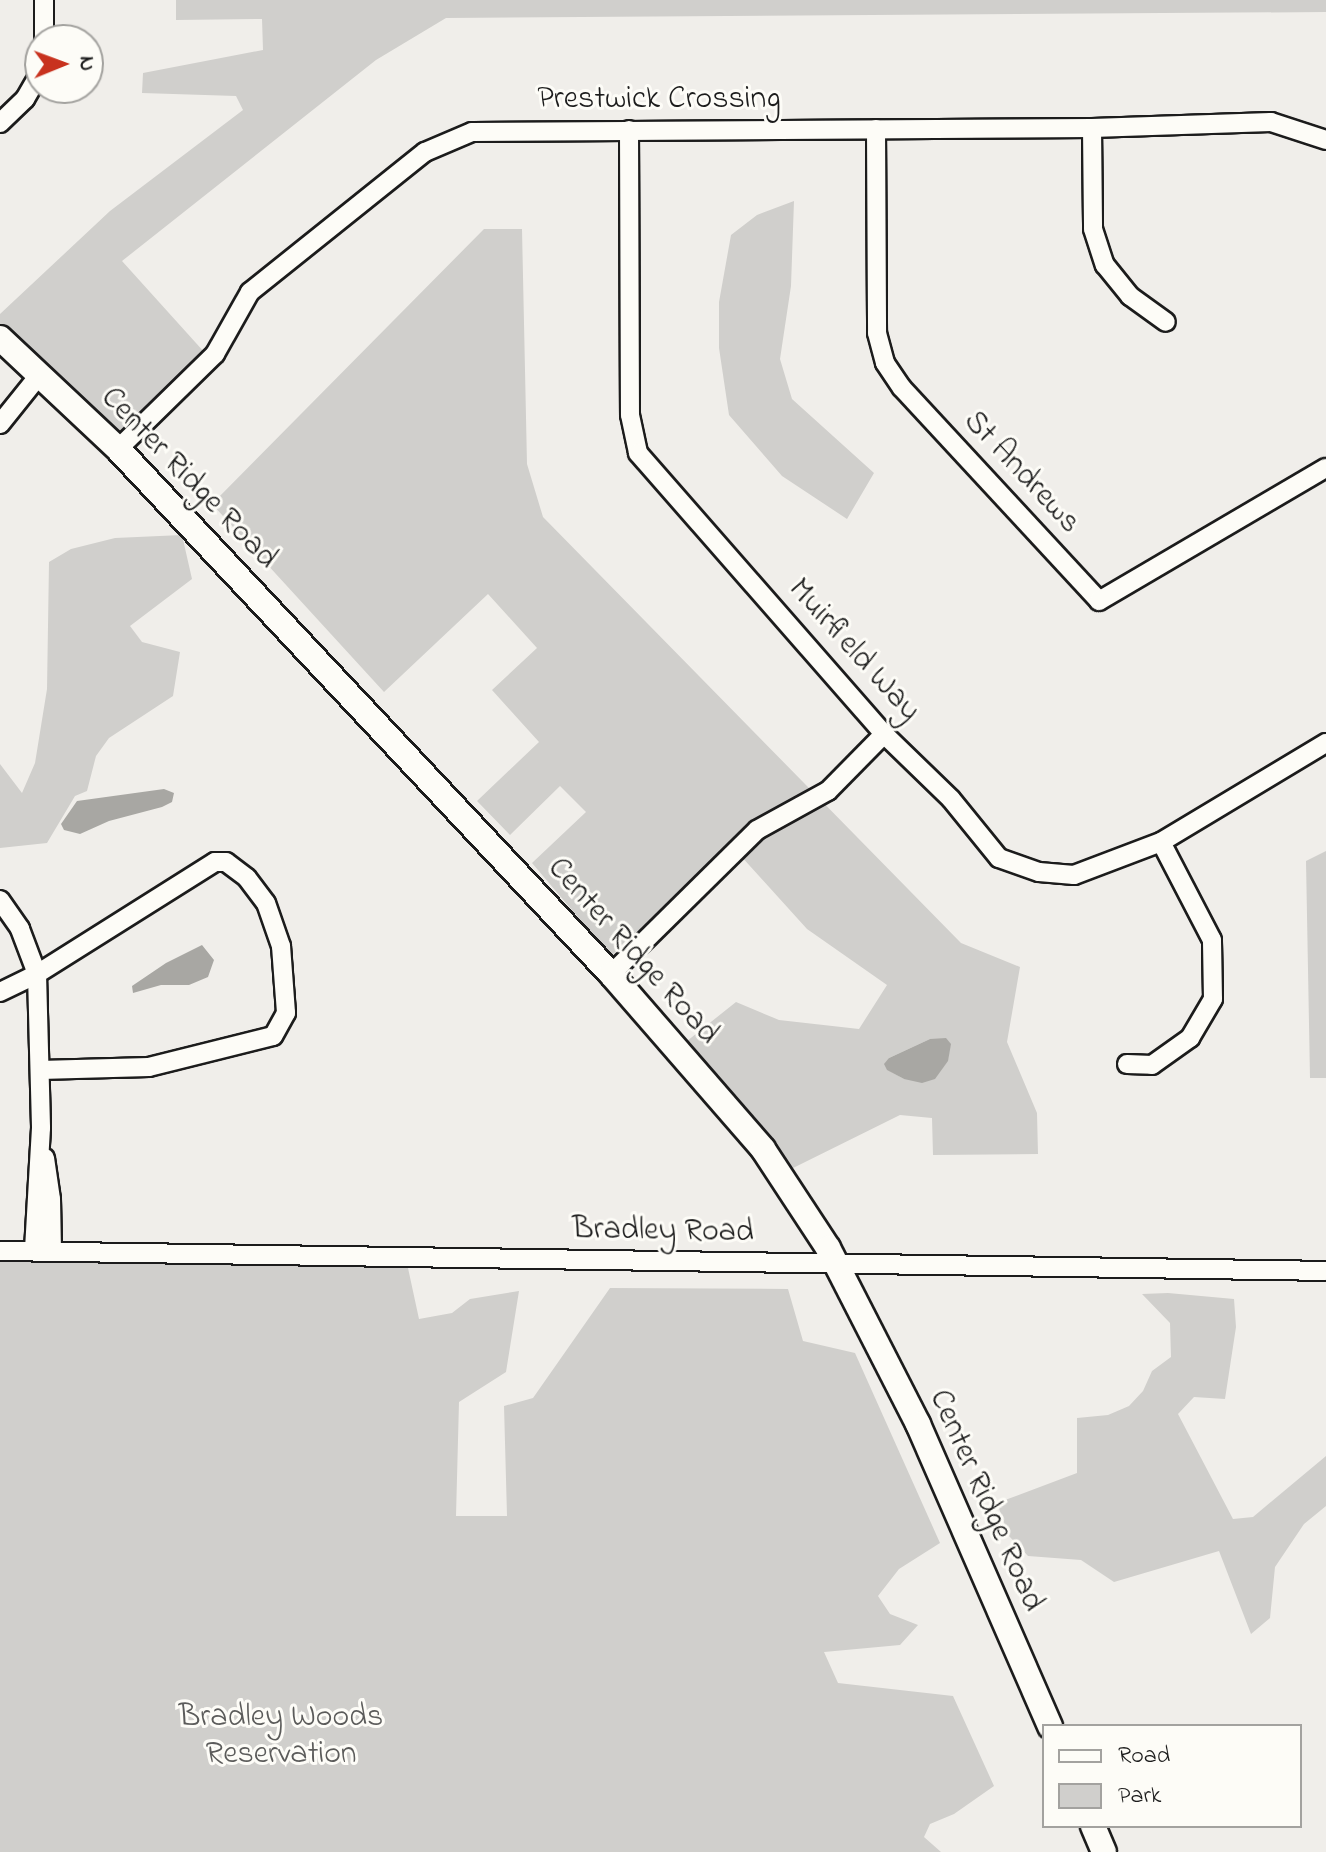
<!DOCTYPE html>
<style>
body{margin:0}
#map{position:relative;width:1326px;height:1852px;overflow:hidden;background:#f0eeea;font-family:"Indie Flower",sans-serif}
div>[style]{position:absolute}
.green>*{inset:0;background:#d0cfcc}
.water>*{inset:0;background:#a8a7a3}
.roads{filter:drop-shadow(2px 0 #1c1c1c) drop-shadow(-2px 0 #1c1c1c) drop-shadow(0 2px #1c1c1c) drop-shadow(0 -2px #1c1c1c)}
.minor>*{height:18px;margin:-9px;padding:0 9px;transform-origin:9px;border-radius:9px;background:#fdfcf7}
.major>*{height:24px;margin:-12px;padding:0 12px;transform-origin:12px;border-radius:12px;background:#fdfcf7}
span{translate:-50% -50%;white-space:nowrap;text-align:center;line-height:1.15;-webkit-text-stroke:6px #fdfcf7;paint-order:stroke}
.street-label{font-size:32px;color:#1c1c1c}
.park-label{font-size:32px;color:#5b5b5a}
.legend{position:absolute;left:1042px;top:1724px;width:260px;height:104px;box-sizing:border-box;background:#fdfcf7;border:2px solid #a3a29f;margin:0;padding:10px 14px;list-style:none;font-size:24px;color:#1c1c1c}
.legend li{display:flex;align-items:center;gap:16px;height:40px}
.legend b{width:40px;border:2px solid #a3a29f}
.north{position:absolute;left:24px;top:24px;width:80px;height:80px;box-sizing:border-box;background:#fdfcf7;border:2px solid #a3a29f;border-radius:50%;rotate:89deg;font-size:22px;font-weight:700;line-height:32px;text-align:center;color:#1c1c1c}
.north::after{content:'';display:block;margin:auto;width:28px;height:36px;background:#c8321e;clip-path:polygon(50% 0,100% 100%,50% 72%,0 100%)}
</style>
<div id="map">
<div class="green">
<i style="clip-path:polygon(176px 0,1326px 0,1326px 12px,446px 18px,376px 60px,122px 261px,205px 353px,117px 439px,0 325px,0 314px,110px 211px,243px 110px,236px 96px,142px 93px,143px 73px,263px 50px,262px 19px,176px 20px)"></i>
<i style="clip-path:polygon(794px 201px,791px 286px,780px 359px,792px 399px,874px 473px,847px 519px,782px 476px,729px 415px,719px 348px,719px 302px,731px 235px,757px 215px)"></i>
<i style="clip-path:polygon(evenodd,484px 229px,522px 229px,527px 464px,543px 517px,961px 943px,1020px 967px,1007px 1042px,1037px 1113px,1038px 1154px,933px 1155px,932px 1118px,900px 1115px,787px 1171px,682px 1045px,736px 1002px,779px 1020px,859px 1029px,887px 985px,807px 929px,730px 844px,611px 956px,532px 863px,586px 812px,560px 786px,510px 835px,477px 801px,539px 742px,492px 690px,537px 648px,488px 594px,384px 692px,212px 504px,484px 229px,930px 1039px,904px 1079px,888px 1070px,889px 1058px,930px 1039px)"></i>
<i style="clip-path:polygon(182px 535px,192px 579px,130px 626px,142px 642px,180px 652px,173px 696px,109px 738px,96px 756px,87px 791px,75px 796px,47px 843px,0 848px,0 764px,22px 793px,35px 763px,47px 689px,49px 562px,71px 549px,115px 538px)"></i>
<i style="clip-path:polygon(1326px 851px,1326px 1078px,1310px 1078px,1306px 861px)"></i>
<i style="clip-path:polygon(0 1261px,408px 1268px,419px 1319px,452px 1313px,470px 1299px,519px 1291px,506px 1372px,459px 1402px,456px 1516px,507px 1516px,504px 1406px,533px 1398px,610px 1288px,788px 1289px,803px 1341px,855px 1353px,940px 1543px,899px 1569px,878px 1596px,890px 1614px,918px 1625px,900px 1645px,824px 1652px,838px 1683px,953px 1696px,994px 1786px,954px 1814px,930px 1824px,924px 1837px,941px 1852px,0 1852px)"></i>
<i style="clip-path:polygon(1168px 1293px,1234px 1299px,1236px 1327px,1225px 1399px,1194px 1397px,1178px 1414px,1233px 1519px,1253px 1517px,1326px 1456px,1326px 1506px,1304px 1524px,1275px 1567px,1270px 1618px,1251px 1634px,1219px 1551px,1114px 1582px,1081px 1560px,1028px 1556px,1009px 1536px,997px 1503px,1077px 1473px,1077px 1418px,1108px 1415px,1129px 1406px,1143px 1391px,1152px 1371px,1171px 1357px,1170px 1323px,1142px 1294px)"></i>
</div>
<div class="water">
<i style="clip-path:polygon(164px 789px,174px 793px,172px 802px,162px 807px,109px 821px,80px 834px,64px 830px,61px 824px,77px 801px)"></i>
<i style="clip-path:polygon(202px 945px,214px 960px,208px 977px,189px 985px,161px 985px,133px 993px,132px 986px,166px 963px)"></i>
<i style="clip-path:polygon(946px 1038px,951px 1044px,948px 1061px,935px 1079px,922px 1083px,904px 1079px,887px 1070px,884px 1064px,889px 1058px,930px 1039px)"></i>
</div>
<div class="roads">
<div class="minor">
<i style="left:44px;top:0;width:40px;rotate:90deg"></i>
<i style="left:0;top:123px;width:35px;rotate:-44deg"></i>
<i style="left:25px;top:99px;width:30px;rotate:-60deg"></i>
<i style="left:1092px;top:128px;width:101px;rotate:89.4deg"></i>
<i style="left:1093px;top:229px;width:38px;rotate:72deg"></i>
<i style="left:1105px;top:265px;width:40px;rotate:51deg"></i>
<i style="left:1130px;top:296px;width:44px;rotate:35.8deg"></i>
<i style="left:876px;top:129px;width:204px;rotate:89.7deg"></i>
<i style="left:877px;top:333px;width:31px;rotate:75deg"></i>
<i style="left:885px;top:363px;width:30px;rotate:56deg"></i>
<i style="left:902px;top:388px;width:290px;rotate:47.2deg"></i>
<i style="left:1099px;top:601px;width:263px;rotate:-30.4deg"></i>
<i style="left:629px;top:130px;width:285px;rotate:89.8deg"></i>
<i style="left:630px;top:415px;width:39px;rotate:78deg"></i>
<i style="left:638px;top:453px;width:373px;rotate:48.8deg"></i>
<i style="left:884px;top:734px;width:93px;rotate:44.1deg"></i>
<i style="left:951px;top:799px;width:76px;rotate:50.9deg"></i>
<i style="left:999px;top:858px;width:42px;rotate:19.3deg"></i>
<i style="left:1039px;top:872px;width:35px;rotate:5deg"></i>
<i style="left:1074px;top:875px;width:93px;rotate:-20.8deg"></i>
<i style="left:1161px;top:842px;width:192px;rotate:-31deg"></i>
<i style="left:0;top:424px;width:64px;rotate:-51.3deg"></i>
<i style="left:118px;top:449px;width:136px;rotate:-44.4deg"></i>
<i style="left:215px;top:354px;width:71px;rotate:-60.6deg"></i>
<i style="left:250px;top:292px;width:224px;rotate:-38.7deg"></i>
<i style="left:425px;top:152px;width:51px;rotate:-23.1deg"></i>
<i style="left:472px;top:132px;width:620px;rotate:-0.37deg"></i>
<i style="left:1092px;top:128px;width:179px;rotate:-1.9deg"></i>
<i style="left:1271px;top:122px;width:58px;rotate:18.1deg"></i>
<i style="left:0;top:900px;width:35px;rotate:55deg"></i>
<i style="left:20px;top:929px;width:48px;rotate:69.3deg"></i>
<i style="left:37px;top:974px;width:154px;rotate:88.5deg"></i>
<i style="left:41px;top:1128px;width:123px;rotate:93.3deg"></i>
<i style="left:611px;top:974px;width:205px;rotate:-44.6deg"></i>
<i style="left:757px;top:830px;width:81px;rotate:-28.8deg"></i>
<i style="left:828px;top:791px;width:80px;rotate:-45.5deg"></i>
<i style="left:0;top:992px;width:41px;rotate:-25.9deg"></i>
<i style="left:37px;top:974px;width:210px;rotate:-32.2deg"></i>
<i style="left:215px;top:862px;width:11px"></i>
<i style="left:226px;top:862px;width:26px;rotate:37deg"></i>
<i style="left:247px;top:878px;width:31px;rotate:53deg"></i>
<i style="left:266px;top:903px;width:46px;rotate:70.8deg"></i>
<i style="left:281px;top:946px;width:67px;rotate:85.7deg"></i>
<i style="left:286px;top:1013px;width:26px;rotate:119deg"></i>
<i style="left:273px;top:1036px;width:128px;rotate:166deg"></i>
<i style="left:149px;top:1067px;width:109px;rotate:178.4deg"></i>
<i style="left:1127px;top:1064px;width:25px;rotate:2deg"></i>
<i style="left:1152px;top:1065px;width:47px;rotate:-35.4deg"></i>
<i style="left:1190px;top:1038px;width:45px;rotate:-59.5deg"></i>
<i style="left:1213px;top:999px;width:59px;rotate:-91deg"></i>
<i style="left:1212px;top:940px;width:110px;rotate:-117.5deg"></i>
<i style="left:45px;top:1158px;width:41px;rotate:81.7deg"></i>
<i style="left:51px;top:1199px;width:52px;rotate:88.9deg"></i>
<i style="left:0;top:1251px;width:1326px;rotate:0.86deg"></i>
</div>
<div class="major">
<i style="left:0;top:338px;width:162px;rotate:43.2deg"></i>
<i style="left:118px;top:449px;width:720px;rotate:46.8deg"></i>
<i style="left:611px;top:974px;width:232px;rotate:49deg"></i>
<i style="left:763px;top:1149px;width:118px;rotate:56.7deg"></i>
<i style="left:828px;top:1248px;width:198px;rotate:62.9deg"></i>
<i style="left:918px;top:1424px;width:330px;rotate:66.4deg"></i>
<i style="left:1093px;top:1826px;width:28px;rotate:67deg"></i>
</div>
</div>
<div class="street-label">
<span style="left:659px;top:100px">Prestwick Crossing</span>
<span style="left:1021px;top:473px;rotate:47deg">St Andrews</span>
<span style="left:188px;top:479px;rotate:46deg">Center Ridge Road</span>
<span style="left:853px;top:651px;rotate:48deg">Muirfield Way</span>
<span style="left:632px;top:952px;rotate:48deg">Center Ridge Road</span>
<span style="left:663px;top:1232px;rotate:1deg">Bradley Road</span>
<span style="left:985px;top:1501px;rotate:66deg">Center Ridge Road</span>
</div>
<div class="park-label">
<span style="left:281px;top:1737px">Bradley Woods<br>Reservation</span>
</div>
<ul class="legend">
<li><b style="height:10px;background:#fdfcf7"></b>Road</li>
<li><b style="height:22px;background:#d0cfcc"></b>Park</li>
</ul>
<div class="north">N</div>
</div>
